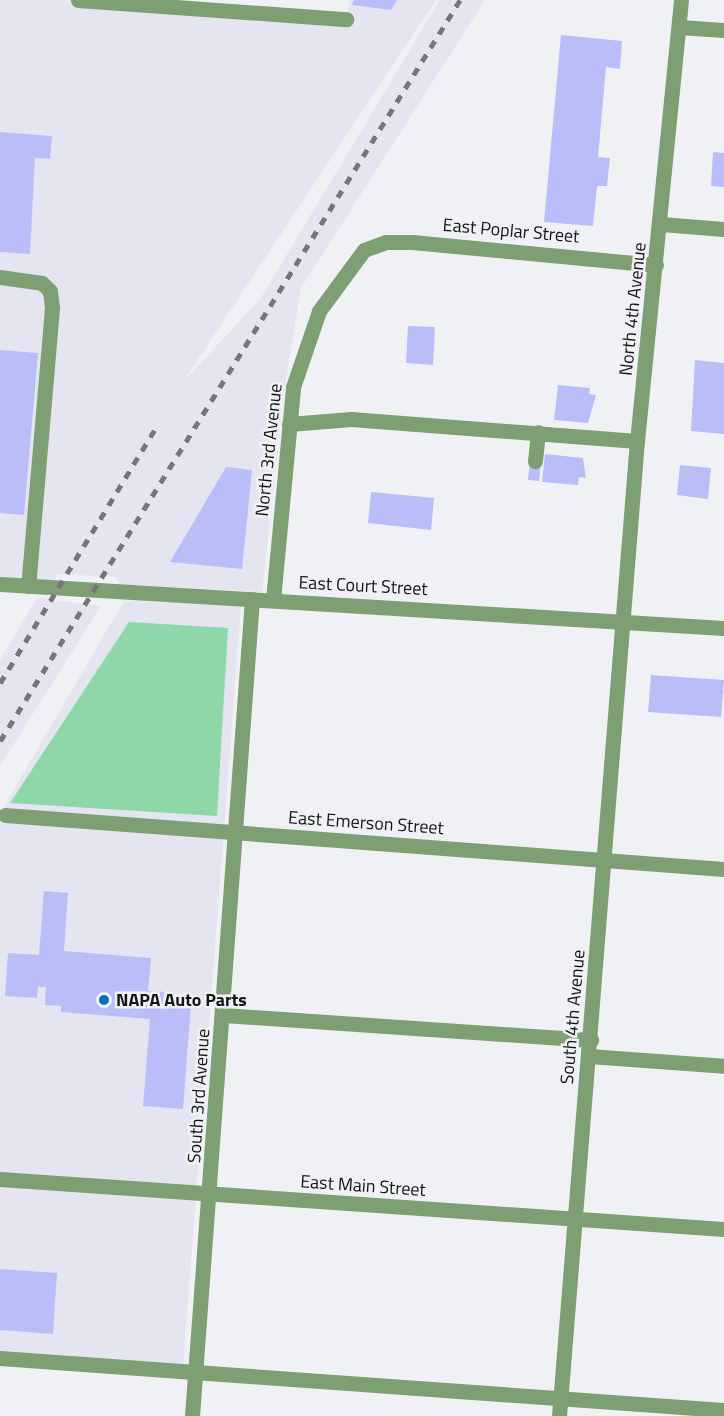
<!DOCTYPE html>
<style>
body{margin:0}
#map{position:relative;width:724px;height:1416px;overflow:hidden;background:#f0f1f4;font-family:"Titillium Web",sans-serif}
div>[style]{position:absolute}
.built>*{inset:0;background:#e4e5f0}
.green>*{inset:0;background:#8ed7a9}
.building>*{inset:0;background:#b9bef9}
.minor>*{height:15px;margin:-7.5px;padding:0 7.5px;transform-origin:7.5px;border-radius:7.5px;background:#7e9f73}
.rail>*{height:4.5px;margin-top:-2.25px;transform-origin:0;background:repeating-linear-gradient(90deg,#757678 0 8px,transparent 0 16px)}
.dots>*{width:16px;height:16px;translate:-50% -50%;box-sizing:border-box;border:3px solid #f0f1f4;border-radius:50%}
span{translate:-50% -50%;white-space:nowrap;text-align:center;line-height:1.15;-webkit-text-stroke:5px #f0f1f4;paint-order:stroke}
.street-label{font-size:18px;color:#151516}
.poi-label{font-size:18px;color:#151516;font-weight:700}
.left{translate:0 -50%;text-align:left}
</style>
<div id="map">
<div class="built">
<i style="clip-path:polygon(0 0,66px 0,345px 26px,350px 0,436px 0,183px 382px,260px 299px,440px 0,485px 0,301px 288px,284px 392px,262px 592px,119px 584px,116px 577px,57px 574px,54px 583px,0 577px)"></i>
<i style="clip-path:polygon(37px 598px,101px 606px,0 766px,0 660px)"></i>
<i style="clip-path:polygon(124px 601px,241px 605px,183px 1367px,0 1355px,0 813px)"></i>
</div>
<div class="green">
<i style="clip-path:polygon(129px 622px,228px 628px,217px 816px,10px 803px)"></i>
</div>
<div class="building">
<i style="clip-path:polygon(354px 0,397px 0,391px 10px,352px 5px)"></i>
<i style="clip-path:polygon(561px 35px,622px 41px,620px 69px,606px 67px,598px 157px,610px 158px,607px 186px,597px 186px,593px 226px,544px 222px)"></i>
<i style="clip-path:polygon(0 132px,52px 136px,50px 159px,35px 158px,30px 254px,0 252px)"></i>
<i style="clip-path:polygon(713px 152px,724px 153px,724px 187px,711px 186px)"></i>
<i style="clip-path:polygon(408px 326px,435px 327px,433px 365px,406px 363px)"></i>
<i style="clip-path:polygon(0 350px,38px 353px,24px 515px,0 513px)"></i>
<i style="clip-path:polygon(695px 360px,724px 363px,724px 434px,691px 431px)"></i>
<i style="clip-path:polygon(558px 385px,590px 388px,589px 394px,596px 395px,588px 423px,554px 420px)"></i>
<i style="clip-path:polygon(545px 454px,583px 458px,586px 478px,579px 477px,578px 485px,542px 482px)"></i>
<i style="clip-path:polygon(530px 460px,541px 462px,539px 481px,528px 480px)"></i>
<i style="clip-path:polygon(680px 465px,711px 468px,708px 499px,677px 495px)"></i>
<i style="clip-path:polygon(226px 467px,252px 470px,242px 569px,170px 562px)"></i>
<i style="clip-path:polygon(371px 492px,434px 498px,431px 530px,368px 523px)"></i>
<i style="clip-path:polygon(651px 675px,724px 680px,721px 717px,648px 712px)"></i>
<i style="clip-path:polygon(44px 891px,68px 893px,64px 951px,151px 958px,148px 991px,164px 992px,163px 1001px,191px 1004px,183px 1109px,143px 1106px,150px 1019px,61px 1012px,61px 1006px,45px 1005px,46px 987px,38px 987px,37px 998px,5px 996px,8px 953px,39px 955px)"></i>
<i style="clip-path:polygon(0 1269px,57px 1273px,53px 1334px,0 1330px)"></i>
</div>
<div class="minor">
<i style="left:78px;top:0;width:269px;rotate:4.1deg"></i>
<i style="left:679px;top:27px;width:45px;rotate:3.8deg"></i>
<i style="left:661px;top:224px;width:63px;rotate:4.5deg"></i>
<i style="left:0;top:277px;width:42px;rotate:8.1deg"></i>
<i style="left:42px;top:283px;width:11px;rotate:45deg"></i>
<i style="left:50px;top:291px;width:17px;rotate:83deg"></i>
<i style="left:52px;top:308px;width:279px;rotate:94.9deg"></i>
<i style="left:289px;top:424px;width:62px;rotate:-4.6deg"></i>
<i style="left:351px;top:419px;width:287px;rotate:4.4deg"></i>
<i style="left:535px;top:461px;width:29px;rotate:-84deg"></i>
<i style="left:0;top:584px;width:725px;rotate:3.48deg"></i>
<i style="left:273px;top:600px;width:214px;rotate:-84.6deg"></i>
<i style="left:293px;top:387px;width:80px;rotate:-71.1deg"></i>
<i style="left:319px;top:311px;width:76px;rotate:-53.6deg"></i>
<i style="left:364px;top:250px;width:23px;rotate:-20deg"></i>
<i style="left:386px;top:242px;width:26px"></i>
<i style="left:412px;top:242px;width:245px;rotate:5.4deg"></i>
<i style="left:5px;top:815px;width:721px;rotate:4.3deg"></i>
<i style="left:224px;top:1015px;width:368px;rotate:3.9deg"></i>
<i style="left:589px;top:1056px;width:135px;rotate:4.2deg"></i>
<i style="left:0;top:1179px;width:726px;rotate:3.95deg"></i>
<i style="left:0;top:1358px;width:726px;rotate:4.11deg"></i>
<i style="left:192px;top:1416px;width:819px;rotate:-85.8deg"></i>
<i style="left:559px;top:1416px;width:978px;rotate:-85.43deg"></i>
<i style="left:637px;top:441px;width:443px;rotate:-84.3deg"></i>
</div>
<div class="rail">
<i style="left:0;top:683px;width:298px;rotate:-58.6deg"></i>
<i style="left:0;top:741px;width:872px;rotate:-58.17deg"></i>
</div>
<div class="dots">
<i style="left:104px;top:1000px;background:#0a71bc"></i>
</div>
<div class="street-label">
<span style="left:511px;top:231px;rotate:5deg">East Poplar Street</span>
<span style="left:633px;top:309px;rotate:-84deg">North 4th Avenue</span>
<span style="left:269px;top:450px;rotate:-84deg">North 3rd Avenue</span>
<span style="left:363px;top:586px;rotate:3deg">East Court Street</span>
<span style="left:366px;top:823px;rotate:4deg">East Emerson Street</span>
<span style="left:573px;top:1017px;rotate:-85deg">South 4th Avenue</span>
<span style="left:199px;top:1096px;rotate:-86deg">South 3rd Avenue</span>
<span style="left:363px;top:1186px;rotate:4deg">East Main Street</span>
</div>
<div class="poi-label">
<span class="left" style="left:116px;top:1000px">NAPA Auto Parts</span>
</div>
</div>
